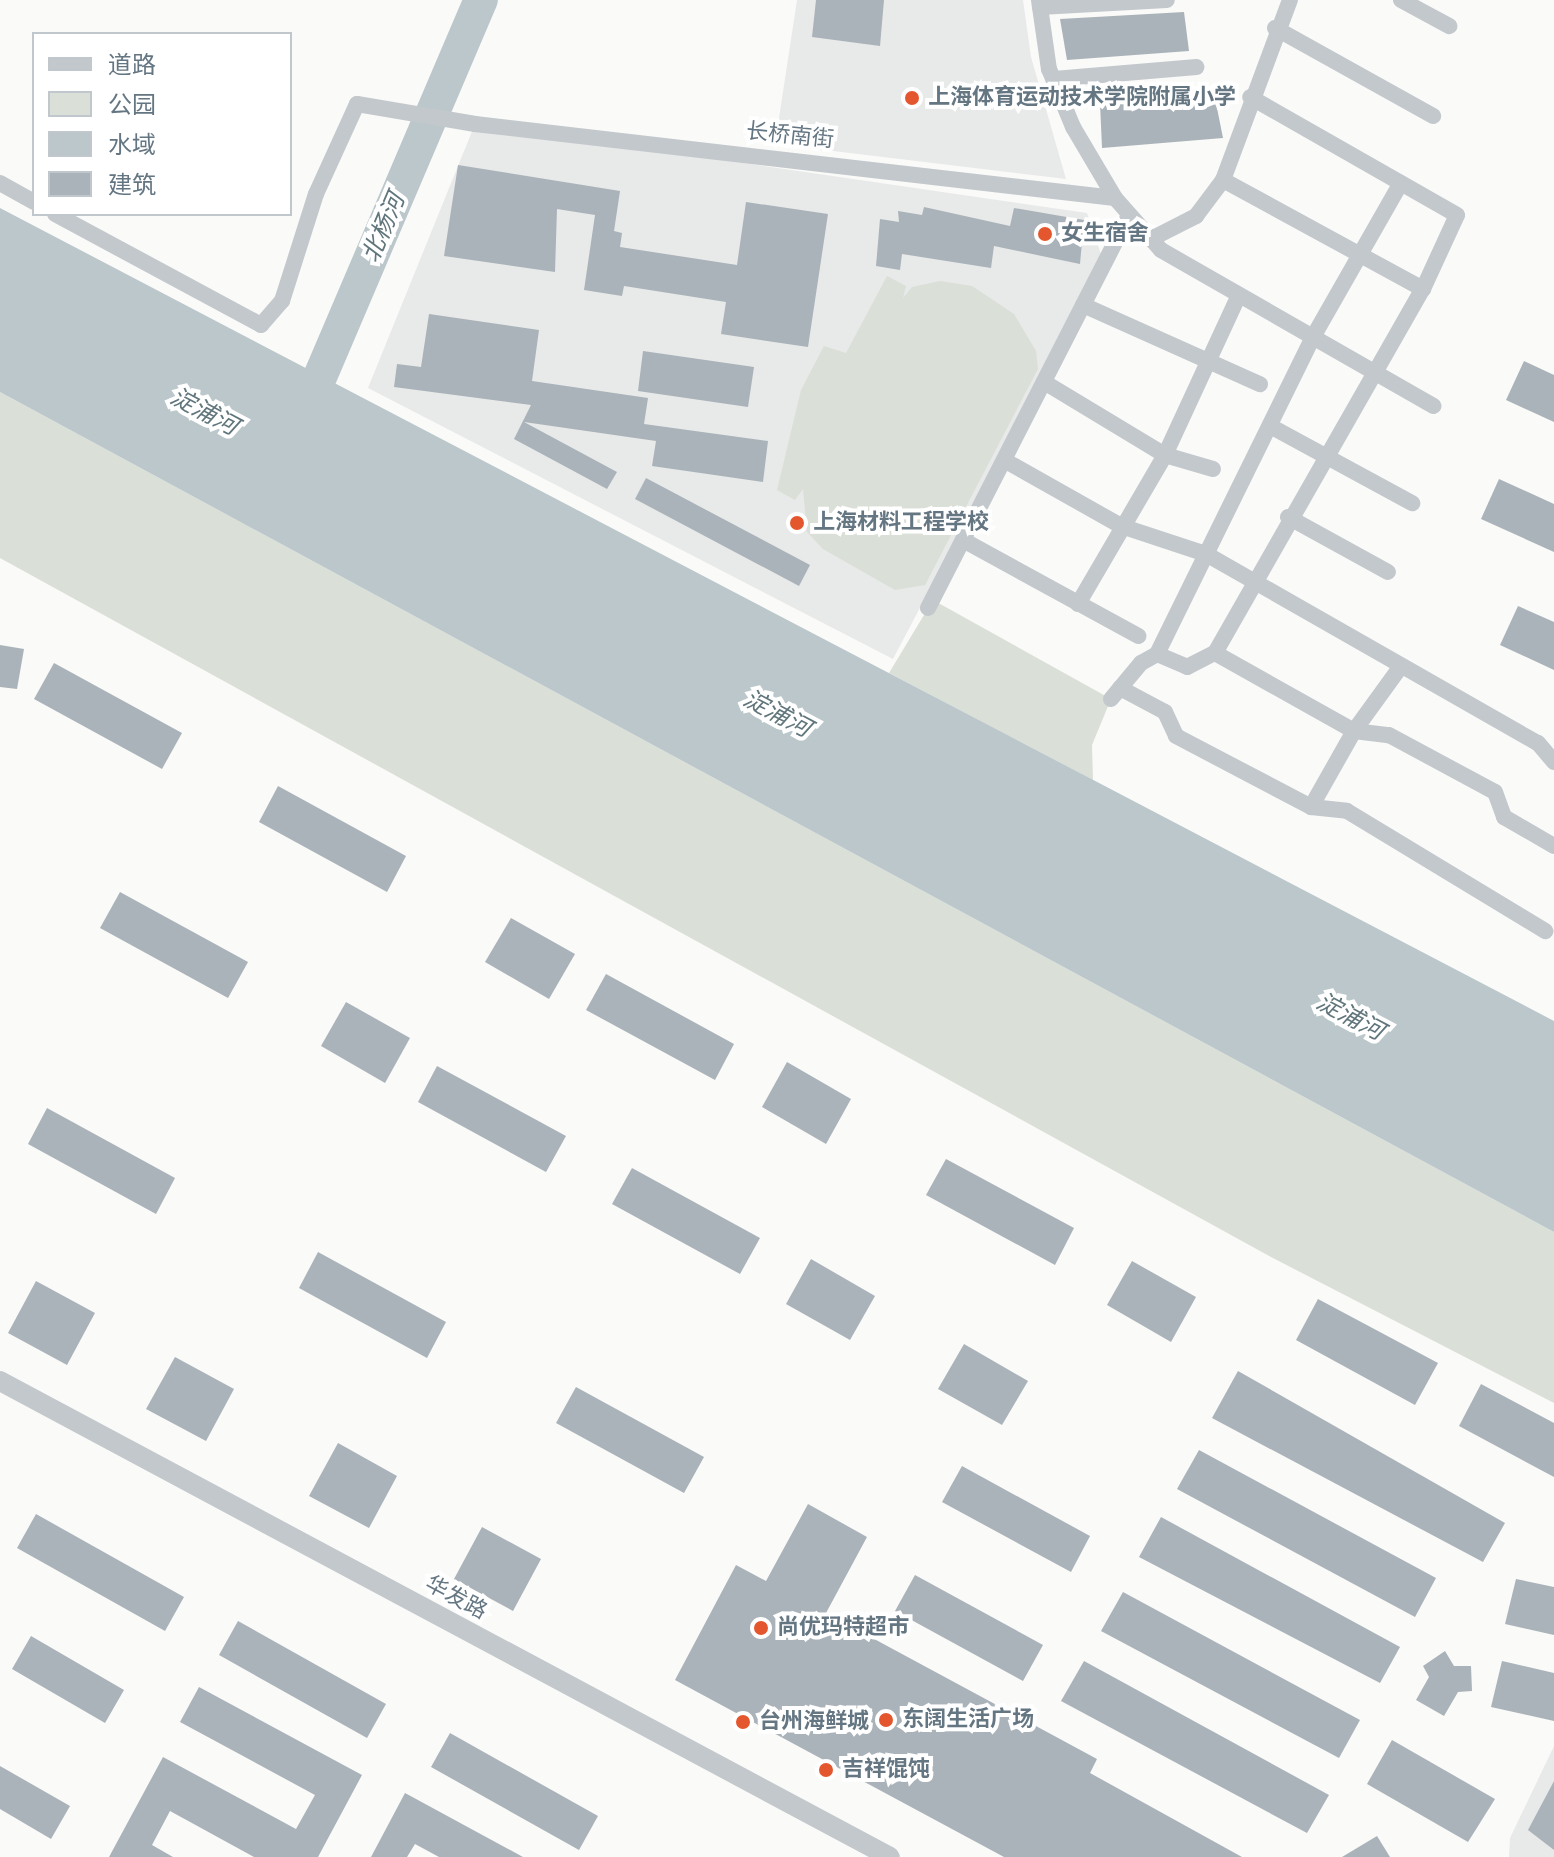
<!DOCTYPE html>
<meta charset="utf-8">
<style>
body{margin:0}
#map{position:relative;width:1554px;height:1857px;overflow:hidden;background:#fafaf8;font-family:"Source Sans 3","Noto Sans SC",sans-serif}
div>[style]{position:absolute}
.built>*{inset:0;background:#e8e9e9}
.green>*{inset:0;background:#dadfd7}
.water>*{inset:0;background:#bbc7cb}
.river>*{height:34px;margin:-17px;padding:0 17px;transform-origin:17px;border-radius:17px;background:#bbc7cb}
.building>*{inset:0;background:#aab3b9}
.minor>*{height:16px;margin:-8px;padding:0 8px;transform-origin:8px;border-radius:8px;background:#c3c8cc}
.tertiary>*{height:20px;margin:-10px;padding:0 10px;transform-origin:10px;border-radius:10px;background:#c3c8cc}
.dots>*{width:22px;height:22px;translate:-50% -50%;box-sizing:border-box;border:4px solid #fff;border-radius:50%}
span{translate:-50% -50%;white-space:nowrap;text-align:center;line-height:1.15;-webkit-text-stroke:8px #fff;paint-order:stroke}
.poi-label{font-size:22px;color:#657683;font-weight:700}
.left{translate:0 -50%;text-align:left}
.street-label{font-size:22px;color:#657683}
.water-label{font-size:24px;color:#60757c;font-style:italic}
.legend{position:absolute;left:32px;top:32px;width:260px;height:184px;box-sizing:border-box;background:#fff;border:2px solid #c1c8cd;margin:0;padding:10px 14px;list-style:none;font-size:24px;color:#657683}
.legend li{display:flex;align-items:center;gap:16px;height:40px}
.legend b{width:40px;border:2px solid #c1c8cd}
</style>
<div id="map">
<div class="built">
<i style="clip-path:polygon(797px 0,1023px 0,1031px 57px,1066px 179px,775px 144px)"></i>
<i style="clip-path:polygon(475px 124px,1087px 213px,1103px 260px,893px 659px,368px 388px)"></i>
<i style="clip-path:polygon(1554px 1746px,1554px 1857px,1509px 1857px,1510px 1838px)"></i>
</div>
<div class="green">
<i style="clip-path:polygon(887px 276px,906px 286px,903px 298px,912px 287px,940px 281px,972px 286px,1014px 314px,1036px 351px,1038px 369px,925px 585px,895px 590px,823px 549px,807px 532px,803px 489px,795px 500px,777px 490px,801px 390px,824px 346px,846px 353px)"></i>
<i style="clip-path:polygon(0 392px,1554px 1232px,1554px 1403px,1271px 1257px,0 558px)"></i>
<i style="clip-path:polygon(933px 600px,1111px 699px,1092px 745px,1093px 780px,889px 673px)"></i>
</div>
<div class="water">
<i style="clip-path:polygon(0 208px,1554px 1021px,1554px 1232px,0 392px)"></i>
</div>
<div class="river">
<i style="left:302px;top:419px;width:456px;rotate:-66.9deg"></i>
</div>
<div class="building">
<i style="clip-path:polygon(816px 0,884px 0,880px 46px,812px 37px)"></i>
<i style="clip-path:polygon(1184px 12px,1189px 51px,1067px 60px,1060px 19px)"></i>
<i style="clip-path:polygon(1214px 93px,1223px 138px,1102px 148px,1100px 103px)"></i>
<i style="clip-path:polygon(458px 165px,620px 191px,614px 231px,622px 233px,620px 247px,737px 265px,746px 202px,828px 214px,808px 347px,721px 334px,726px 302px,624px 286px,622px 296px,584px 290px,595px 215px,557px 209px,555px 272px,444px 256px)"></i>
<i style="clip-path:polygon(924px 207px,1010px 226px,1014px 208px,1084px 220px,1080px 264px,994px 246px,991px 268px,902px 254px,900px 270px,876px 266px,880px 219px,899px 222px,898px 211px,922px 215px)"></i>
<i style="clip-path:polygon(429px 314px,539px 330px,532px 381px,648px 398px,644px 424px,768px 441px,763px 482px,652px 466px,656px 441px,524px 422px,617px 472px,607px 489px,514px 439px,531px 405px,394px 387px,397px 364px,421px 367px)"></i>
<i style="clip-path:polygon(643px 351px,754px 367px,748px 407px,638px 391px)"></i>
<i style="clip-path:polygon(1524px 361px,1554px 375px,1554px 422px,1506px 400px)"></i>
<i style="clip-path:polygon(646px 478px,810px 565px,799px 586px,635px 499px)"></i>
<i style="clip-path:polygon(1499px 479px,1554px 504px,1554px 552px,1481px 519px)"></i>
<i style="clip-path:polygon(1518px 606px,1554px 622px,1554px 670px,1500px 645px)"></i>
<i style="clip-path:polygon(0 645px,24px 649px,17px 689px,0 687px)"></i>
<i style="clip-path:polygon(54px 663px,182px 733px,162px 769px,34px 699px)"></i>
<i style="clip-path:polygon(278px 786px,406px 856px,387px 892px,259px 822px)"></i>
<i style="clip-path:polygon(120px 892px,248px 962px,228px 998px,100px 928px)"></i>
<i style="clip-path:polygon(511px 918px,575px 954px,549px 999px,485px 962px)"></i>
<i style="clip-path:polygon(606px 974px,734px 1044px,715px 1080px,586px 1010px)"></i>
<i style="clip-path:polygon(346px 1002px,410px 1038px,385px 1083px,321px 1046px)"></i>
<i style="clip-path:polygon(787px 1062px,851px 1099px,826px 1144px,762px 1107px)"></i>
<i style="clip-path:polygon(437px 1066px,566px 1136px,546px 1172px,418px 1102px)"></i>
<i style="clip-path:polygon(47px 1108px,175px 1178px,156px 1214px,28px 1144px)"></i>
<i style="clip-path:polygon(946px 1159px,1074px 1228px,1055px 1265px,926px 1195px)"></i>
<i style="clip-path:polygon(632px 1168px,760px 1238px,740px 1274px,612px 1204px)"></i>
<i style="clip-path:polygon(318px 1252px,446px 1322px,427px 1358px,299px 1288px)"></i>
<i style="clip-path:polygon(811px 1259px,875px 1296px,850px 1340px,786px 1304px)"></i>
<i style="clip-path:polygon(1132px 1261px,1196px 1297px,1171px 1342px,1107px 1305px)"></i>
<i style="clip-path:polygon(36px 1281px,95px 1313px,67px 1365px,8px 1333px)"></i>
<i style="clip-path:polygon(1318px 1299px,1438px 1363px,1415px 1405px,1296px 1340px)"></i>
<i style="clip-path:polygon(964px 1344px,1028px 1381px,1002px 1425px,938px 1389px)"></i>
<i style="clip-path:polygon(175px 1357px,234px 1389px,206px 1441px,146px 1409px)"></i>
<i style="clip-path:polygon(1238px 1371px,1505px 1523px,1483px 1562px,1212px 1418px)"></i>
<i style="clip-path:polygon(1481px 1384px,1554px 1423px,1554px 1477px,1459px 1426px)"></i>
<i style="clip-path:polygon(576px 1387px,704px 1457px,684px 1493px,556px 1423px)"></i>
<i style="clip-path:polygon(338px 1443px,397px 1476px,369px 1528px,309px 1496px)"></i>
<i style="clip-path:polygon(1199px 1450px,1436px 1578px,1415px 1617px,1177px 1489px)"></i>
<i style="clip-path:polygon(962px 1466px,1090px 1536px,1071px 1572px,942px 1502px)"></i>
<i style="clip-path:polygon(808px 1504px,867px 1537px,826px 1613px,1097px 1759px,1090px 1773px,1242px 1857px,1004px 1857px,675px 1680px,736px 1565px,766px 1581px)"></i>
<i style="clip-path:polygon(36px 1514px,184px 1597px,165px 1631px,17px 1548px)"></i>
<i style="clip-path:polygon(1161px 1517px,1400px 1647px,1380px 1683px,1139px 1557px)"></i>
<i style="clip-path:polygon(482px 1527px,541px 1559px,513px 1611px,454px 1579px)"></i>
<i style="clip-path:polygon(915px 1575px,1043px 1645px,1023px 1681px,895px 1611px)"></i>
<i style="clip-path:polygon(1516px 1579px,1554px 1587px,1554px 1635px,1505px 1624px)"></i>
<i style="clip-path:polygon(1123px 1592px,1360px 1720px,1339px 1758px,1101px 1631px)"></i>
<i style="clip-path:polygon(238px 1621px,386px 1704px,367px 1738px,219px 1655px)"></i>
<i style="clip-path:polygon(31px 1636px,124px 1690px,105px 1723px,12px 1669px)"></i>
<i style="clip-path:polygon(1445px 1651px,1454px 1666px,1471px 1666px,1472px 1691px,1458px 1692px,1444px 1716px,1416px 1700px,1429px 1677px,1423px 1666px)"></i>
<i style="clip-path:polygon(1084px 1661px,1329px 1795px,1307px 1833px,1061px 1701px)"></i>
<i style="clip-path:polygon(1502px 1661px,1554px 1673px,1554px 1721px,1491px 1707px)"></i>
<i style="clip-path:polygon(199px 1687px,362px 1775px,318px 1857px,254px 1857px,170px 1811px,152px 1845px,173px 1857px,109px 1857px,163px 1757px,296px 1829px,315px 1795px,180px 1722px)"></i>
<i style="clip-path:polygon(450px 1733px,598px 1816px,579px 1850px,431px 1767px)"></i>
<i style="clip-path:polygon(1392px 1740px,1495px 1799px,1468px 1842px,1367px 1784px)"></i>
<i style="clip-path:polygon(0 1766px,70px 1806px,51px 1839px,0 1809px)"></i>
<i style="clip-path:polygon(1554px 1781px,1554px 1850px,1528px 1830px)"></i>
<i style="clip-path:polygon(405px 1793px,523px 1857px,439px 1857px,415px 1844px,407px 1857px,371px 1857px)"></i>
<i style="clip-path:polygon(1377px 1836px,1390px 1857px,1342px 1857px)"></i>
</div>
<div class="minor">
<i style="left:1039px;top:0;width:70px;rotate:81.8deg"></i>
<i style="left:1049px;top:69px;width:63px;rotate:67.5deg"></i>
<i style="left:1073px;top:127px;width:82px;rotate:59.4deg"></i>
<i style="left:1115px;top:198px;width:69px;rotate:48.5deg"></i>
<i style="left:1161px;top:250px;width:314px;rotate:29.8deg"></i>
<i style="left:1401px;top:0;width:55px;rotate:28.4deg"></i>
<i style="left:1040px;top:7px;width:127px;rotate:-3.2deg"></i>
<i style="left:1275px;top:28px;width:181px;rotate:29.1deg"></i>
<i style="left:1054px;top:79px;width:143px;rotate:-4.8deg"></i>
<i style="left:1223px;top:180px;width:228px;rotate:28.6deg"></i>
<i style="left:0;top:183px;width:39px;rotate:29deg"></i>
<i style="left:55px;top:214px;width:234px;rotate:28.3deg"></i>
<i style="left:261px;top:325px;width:32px;rotate:-49deg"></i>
<i style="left:282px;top:301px;width:112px;rotate:-72.4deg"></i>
<i style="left:316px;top:194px;width:99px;rotate:-65.5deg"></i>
<i style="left:357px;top:104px;width:120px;rotate:9.6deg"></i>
<i style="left:475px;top:124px;width:644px;rotate:6.6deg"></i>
<i style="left:1151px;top:239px;width:51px;rotate:-27.1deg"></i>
<i style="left:1196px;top:216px;width:45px;rotate:-53.1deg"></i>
<i style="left:1223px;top:180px;width:192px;rotate:-69.6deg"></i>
<i style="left:1083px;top:305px;width:194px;rotate:24.1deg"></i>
<i style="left:1044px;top:382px;width:141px;rotate:31.1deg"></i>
<i style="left:1165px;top:455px;width:50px;rotate:16.3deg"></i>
<i style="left:1270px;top:426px;width:162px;rotate:28.5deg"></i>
<i style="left:1004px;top:460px;width:134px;rotate:29.4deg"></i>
<i style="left:1121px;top:526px;width:89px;rotate:18.2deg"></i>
<i style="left:1206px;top:554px;width:382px;rotate:29.7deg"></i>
<i style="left:1538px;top:743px;width:25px;rotate:50deg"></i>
<i style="left:1288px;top:517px;width:114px;rotate:28.8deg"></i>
<i style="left:963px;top:540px;width:200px;rotate:28.7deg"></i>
<i style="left:1078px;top:604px;width:173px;rotate:-59.7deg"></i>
<i style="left:1165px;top:455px;width:176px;rotate:-65.2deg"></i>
<i style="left:928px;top:608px;width:441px;rotate:-62.9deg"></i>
<i style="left:1215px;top:653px;width:419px;rotate:-60.3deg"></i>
<i style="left:1423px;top:289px;width:81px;rotate:-65.3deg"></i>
<i style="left:1457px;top:215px;width:238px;rotate:-150.3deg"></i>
<i style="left:1157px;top:654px;width:33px;rotate:23deg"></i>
<i style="left:1187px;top:667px;width:31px;rotate:-27deg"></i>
<i style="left:1215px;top:653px;width:159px;rotate:29.3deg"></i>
<i style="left:1354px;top:731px;width:35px;rotate:7deg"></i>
<i style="left:1389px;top:735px;width:120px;rotate:28.3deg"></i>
<i style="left:1495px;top:792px;width:27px;rotate:70deg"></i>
<i style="left:1504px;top:817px;width:58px;rotate:30.1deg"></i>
<i style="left:1120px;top:688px;width:51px;rotate:28.1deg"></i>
<i style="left:1165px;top:712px;width:26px;rotate:65deg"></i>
<i style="left:1176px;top:736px;width:153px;rotate:27.7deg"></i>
<i style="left:1311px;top:807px;width:36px;rotate:6deg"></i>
<i style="left:1347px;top:811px;width:232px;rotate:31.2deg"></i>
<i style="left:1111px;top:699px;width:47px;rotate:-50.2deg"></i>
<i style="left:1141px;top:663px;width:18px;rotate:-29deg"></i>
<i style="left:1157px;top:654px;width:353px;rotate:-63.8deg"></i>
<i style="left:1313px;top:337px;width:177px;rotate:-60.3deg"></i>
<i style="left:1311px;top:807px;width:87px;rotate:-60.5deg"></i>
<i style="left:1354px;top:731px;width:80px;rotate:-54.1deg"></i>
</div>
<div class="tertiary">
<i style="left:0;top:1381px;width:1009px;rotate:28.14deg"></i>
</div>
<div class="dots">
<i style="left:912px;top:98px;background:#e4572e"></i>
<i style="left:1045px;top:234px;background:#e4572e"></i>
<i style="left:797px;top:523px;background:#e4572e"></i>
<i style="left:761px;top:1628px;background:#e4572e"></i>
<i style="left:886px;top:1720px;background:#e4572e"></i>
<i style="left:743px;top:1722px;background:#e4572e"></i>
<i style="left:826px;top:1770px;background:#e4572e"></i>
</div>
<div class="poi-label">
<span class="left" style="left:928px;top:98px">上海体育运动技术学院附属小学</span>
<span class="left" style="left:1061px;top:234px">女生宿舍</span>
<span class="left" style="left:813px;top:523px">上海材料工程学校</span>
<span class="left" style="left:777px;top:1628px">尚优玛特超市</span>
<span class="left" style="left:902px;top:1720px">东阔生活广场</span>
<span class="left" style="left:759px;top:1722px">台州海鲜城</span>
<span class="left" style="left:842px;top:1770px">吉祥馄饨</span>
</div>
<div class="street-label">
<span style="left:790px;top:136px;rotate:6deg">长桥南街</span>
<span style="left:456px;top:1598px;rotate:28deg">华发路</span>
</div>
<div class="water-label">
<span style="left:384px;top:228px;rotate:-67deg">北杨河</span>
<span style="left:204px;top:412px;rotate:28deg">淀浦河</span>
<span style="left:777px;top:714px;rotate:28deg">淀浦河</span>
<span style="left:1350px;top:1017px;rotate:28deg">淀浦河</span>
</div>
<ul class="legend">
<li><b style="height:10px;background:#c3c8cc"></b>道路</li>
<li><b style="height:22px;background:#dadfd7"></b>公园</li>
<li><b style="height:22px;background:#bbc7cb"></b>水域</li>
<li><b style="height:22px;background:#aab3b9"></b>建筑</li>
</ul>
</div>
